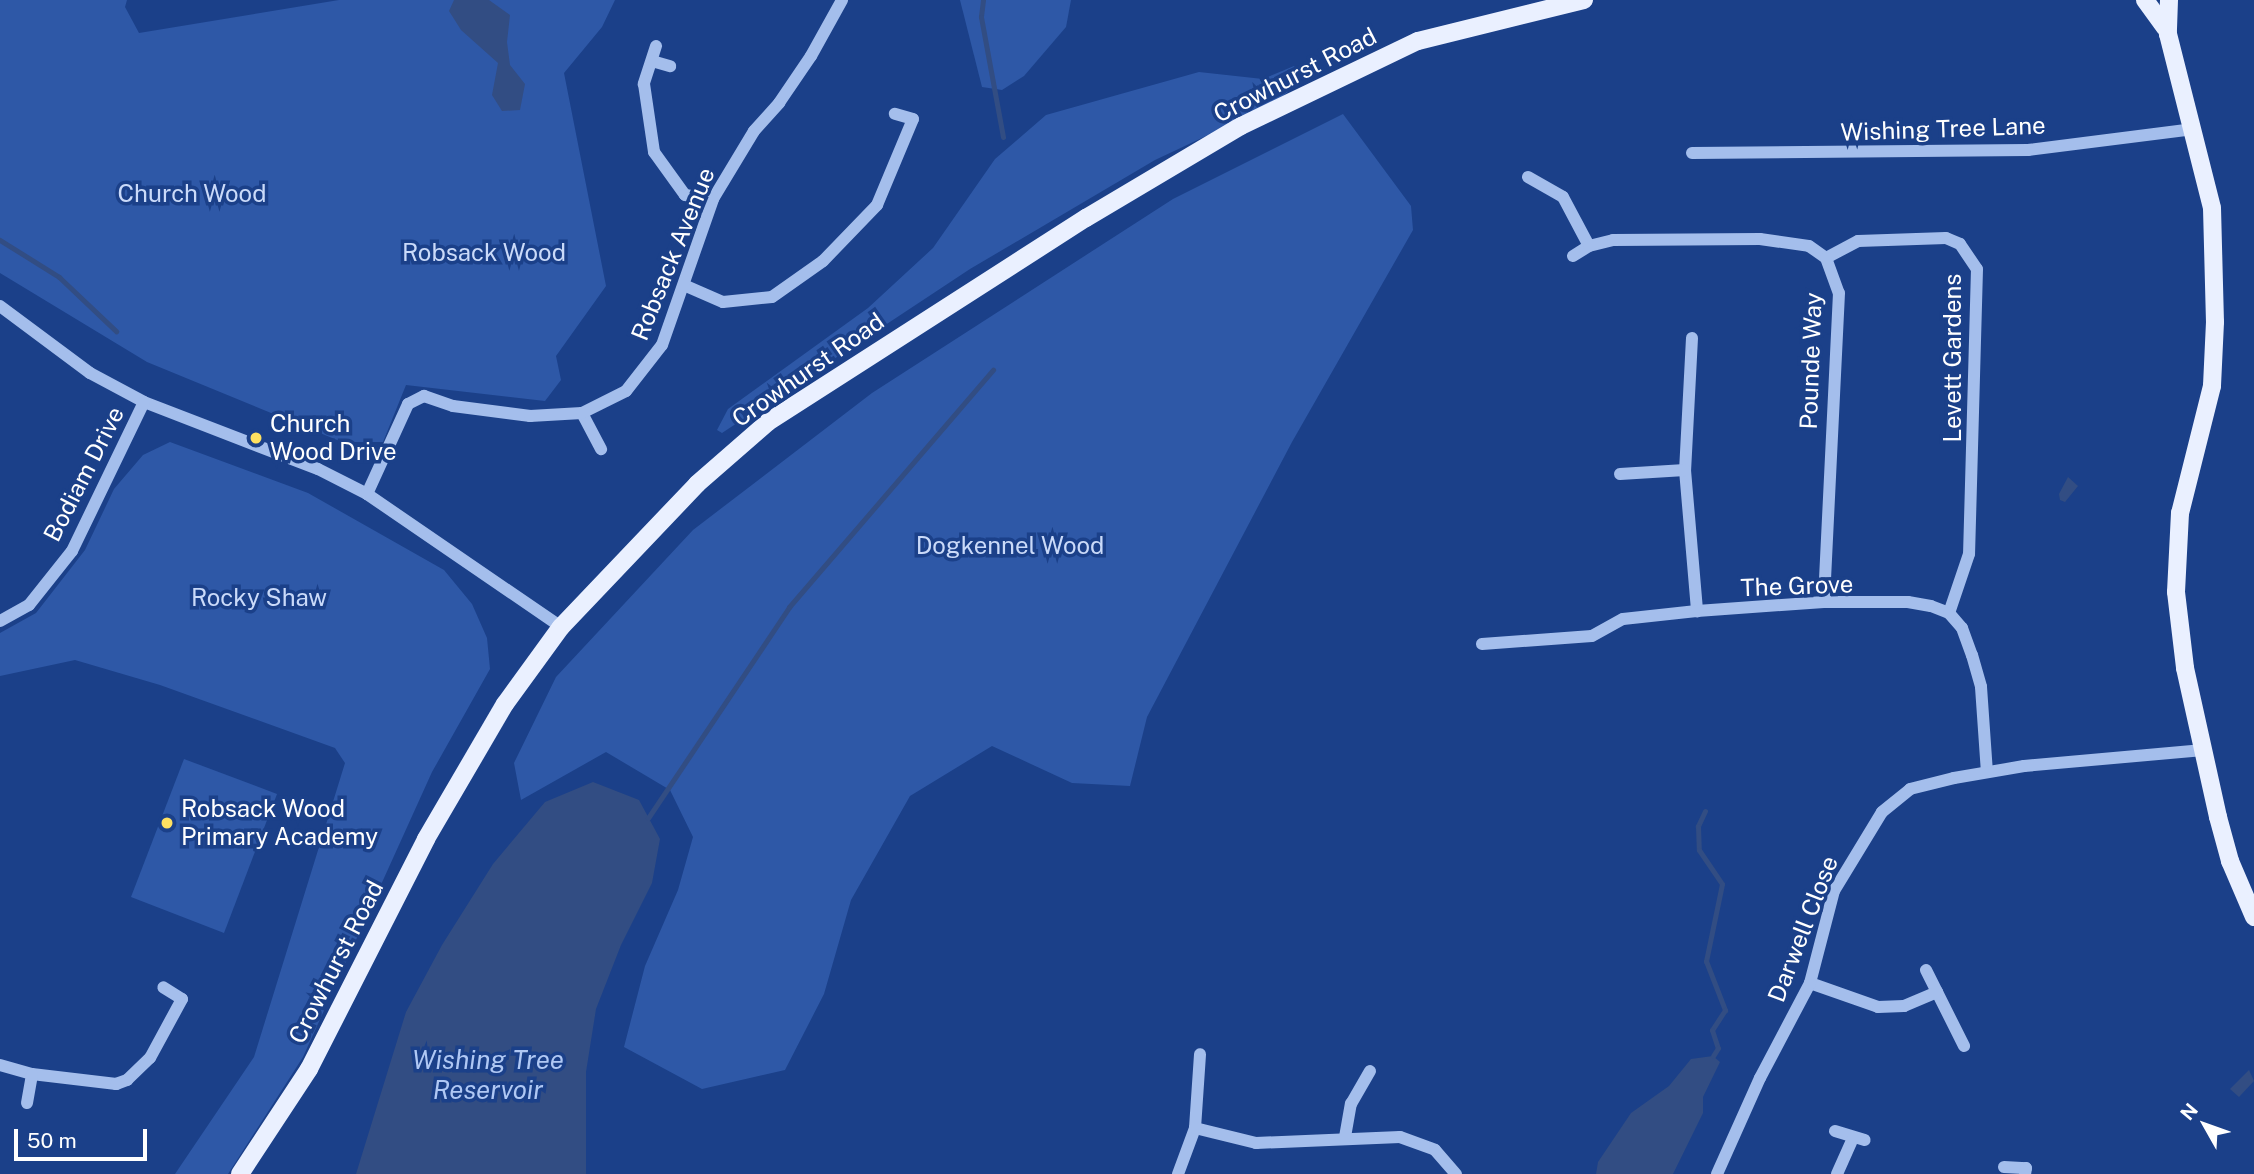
<!DOCTYPE html>
<style>
body{margin:0}
#map{position:relative;width:2254px;height:1174px;overflow:hidden;background:#1b4089;font-family:"Public Sans",sans-serif}
div>[style]{position:absolute}
.green>*{inset:0;background:#2e58a7}
.water>*{inset:0;background:#324d83}
.stream>*{height:5px;margin:-2.5px;padding:0 2.5px;transform-origin:2.5px;border-radius:2.5px;background:#324d83}
.minor>*{height:12px;margin:-6px;padding:0 6px;transform-origin:6px;border-radius:6px;background:#a4beec}
.major>*{height:18px;margin:-9px;padding:0 9px;transform-origin:9px;border-radius:9px;background:#eaf0ff}
.dots>*{width:19px;height:19px;translate:-50% -50%;box-sizing:border-box;border:4px solid #1b4089;border-radius:50%}
span{translate:-50% -50%;white-space:nowrap;text-align:center;line-height:1.15;-webkit-text-stroke:7px #1b4089;paint-order:stroke}
.street-label{font-size:24px;color:#fff}
.park-label{font-size:24px;color:#cadaf9}
.poi-label{font-size:24px;color:#fff}
.left{translate:0 -50%;text-align:left}
.water-label{font-size:26px;color:#b0c8f4;font-style:italic}
.north{position:absolute;left:2170px;top:1090px;width:70px;height:70px;-webkit-text-stroke:5px #1b4089;paint-order:stroke;rotate:310deg;font-size:19px;font-weight:700;line-height:28px;text-align:center;color:#fff}
.north::after{content:'';display:block;margin:auto;width:24px;height:32px;background:#fff;clip-path:polygon(50% 0,100% 100%,50% 72%,0 100%)}
.scale{position:absolute;left:14px;top:1129px;width:133px;height:32px;box-sizing:border-box;border:4px solid #fff;border-top:0;padding-left:9px;font-size:21px;line-height:24px;white-space:nowrap;color:#fff;-webkit-text-stroke:5px #1b4089;paint-order:stroke}
</style>
<div id="map">
<div class="green">
<i style="clip-path:polygon(0 0,127px 0,125px 7px,139px 33px,339px 0,615px 0,602px 27px,564px 73px,606px 286px,556px 356px,561px 380px,545px 401px,406px 385px,383px 442px,342px 442px,147px 362px,0 273px)"></i>
<i style="clip-path:polygon(960px 0,1071px 0,1066px 27px,1024px 76px,1002px 90px,982px 87px)"></i>
<i style="clip-path:polygon(1294px 66px,1301px 73px,1300px 81px,1274px 104px,1155px 160px,970px 269px,722px 433px,717px 430px,728px 409px,868px 308px,933px 248px,995px 159px,1046px 115px,1199px 72px,1263px 79px)"></i>
<i style="clip-path:polygon(1343px 114px,1411px 206px,1413px 230px,1292px 442px,1147px 717px,1130px 786px,1072px 783px,992px 746px,910px 796px,851px 900px,824px 994px,785px 1070px,702px 1089px,624px 1047px,645px 966px,678px 890px,693px 837px,670px 790px,606px 752px,521px 800px,514px 763px,556px 677px,693px 530px,872px 393px,1173px 199px)"></i>
<i style="clip-path:polygon(170px 442px,308px 493px,444px 570px,472px 604px,487px 638px,490px 669px,432px 772px,303px 1057px,228px 1174px,175px 1174px,254px 1057px,345px 763px,335px 748px,160px 685px,75px 660px,0 676px,0 633px,36px 613px,85px 550px,114px 489px,143px 455px)"></i>
<i style="clip-path:polygon(184px 759px,277px 794px,224px 933px,131px 897px)"></i>
</div>
<div class="water">
<i style="clip-path:polygon(454px 0,489px 0,510px 15px,507px 42px,510px 65px,525px 84px,520px 110px,502px 111px,492px 95px,498px 63px,461px 30px,449px 11px)"></i>
<i style="clip-path:polygon(2068px 477px,2078px 486px,2065px 502px,2060px 500px,2059px 494px)"></i>
<i style="clip-path:polygon(593px 782px,639px 800px,660px 839px,652px 883px,621px 945px,596px 1009px,586px 1072px,586px 1174px,356px 1174px,406px 1012px,442px 945px,493px 864px,545px 802px)"></i>
<i style="clip-path:polygon(1713px 1056px,1720px 1062px,1703px 1097px,1703px 1113px,1673px 1174px,1596px 1174px,1598px 1162px,1631px 1113px,1669px 1086px,1691px 1059px)"></i>
<i style="clip-path:polygon(2249px 1070px,2254px 1081px,2239px 1097px,2230px 1089px)"></i>
</div>
<div class="stream">
<i style="left:983px;top:0;width:17px;rotate:97deg"></i>
<i style="left:981px;top:17px;width:122px;rotate:79.6deg"></i>
<i style="left:0;top:240px;width:70px;rotate:32.1deg"></i>
<i style="left:59px;top:277px;width:79px;rotate:43.5deg"></i>
<i style="left:1705px;top:811px;width:17px;rotate:115deg"></i>
<i style="left:1698px;top:826px;width:24px;rotate:88deg"></i>
<i style="left:1699px;top:850px;width:41px;rotate:55.9deg"></i>
<i style="left:1722px;top:884px;width:79px;rotate:101.7deg"></i>
<i style="left:1706px;top:961px;width:53px;rotate:68.8deg"></i>
<i style="left:1725px;top:1010px;width:24px;rotate:123deg"></i>
<i style="left:1712px;top:1030px;width:19px;rotate:72deg"></i>
<i style="left:1718px;top:1048px;width:9px;rotate:122deg"></i>
<i style="left:648px;top:818px;width:254px;rotate:-56.2deg"></i>
<i style="left:789px;top:607px;width:313px;rotate:-49.3deg"></i>
</div>
<div class="minor">
<i style="left:656px;top:46px;width:40px;rotate:108deg"></i>
<i style="left:644px;top:84px;width:69px;rotate:81.6deg"></i>
<i style="left:654px;top:152px;width:53px;rotate:54.2deg"></i>
<i style="left:685px;top:195px;width:28px;rotate:8deg"></i>
<i style="left:652px;top:61px;width:19px;rotate:16deg"></i>
<i style="left:1692px;top:153px;width:336px;rotate:-0.5deg"></i>
<i style="left:2028px;top:150px;width:167px;rotate:-7.2deg"></i>
<i style="left:1528px;top:177px;width:40px;rotate:29.7deg"></i>
<i style="left:1563px;top:197px;width:55px;rotate:62deg"></i>
<i style="left:1573px;top:256px;width:19px;rotate:-32deg"></i>
<i style="left:1589px;top:246px;width:25px;rotate:-14deg"></i>
<i style="left:1613px;top:240px;width:147px;rotate:-0.4deg"></i>
<i style="left:1760px;top:239px;width:49px;rotate:8.1deg"></i>
<i style="left:1809px;top:246px;width:21px;rotate:35deg"></i>
<i style="left:1826px;top:258px;width:37px;rotate:70deg"></i>
<i style="left:1839px;top:293px;width:309px;rotate:92.8deg"></i>
<i style="left:1826px;top:258px;width:36px;rotate:-28deg"></i>
<i style="left:1858px;top:241px;width:88px;rotate:-2deg"></i>
<i style="left:1946px;top:238px;width:15px;rotate:23deg"></i>
<i style="left:1960px;top:244px;width:30px;rotate:56deg"></i>
<i style="left:1977px;top:269px;width:285px;rotate:91.6deg"></i>
<i style="left:1969px;top:554px;width:62px;rotate:108.7deg"></i>
<i style="left:686px;top:286px;width:40px;rotate:23.4deg"></i>
<i style="left:723px;top:302px;width:49px;rotate:-5.8deg"></i>
<i style="left:772px;top:297px;width:62px;rotate:-35.2deg"></i>
<i style="left:823px;top:261px;width:78px;rotate:-46deg"></i>
<i style="left:877px;top:205px;width:93px;rotate:-67.3deg"></i>
<i style="left:913px;top:119px;width:19px;rotate:-164deg"></i>
<i style="left:0;top:306px;width:112px;rotate:36.7deg"></i>
<i style="left:90px;top:373px;width:61px;rotate:28.2deg"></i>
<i style="left:144px;top:402px;width:186px;rotate:21.1deg"></i>
<i style="left:318px;top:469px;width:55px;rotate:27deg"></i>
<i style="left:367px;top:494px;width:235px;rotate:34.4deg"></i>
<i style="left:1692px;top:338px;width:132px;rotate:93deg"></i>
<i style="left:1685px;top:470px;width:142px;rotate:85.1deg"></i>
<i style="left:582px;top:413px;width:41px;rotate:62.2deg"></i>
<i style="left:1620px;top:474px;width:65px;rotate:-3.5deg"></i>
<i style="left:367px;top:494px;width:99px;rotate:-65.5deg"></i>
<i style="left:408px;top:404px;width:18px;rotate:-27deg"></i>
<i style="left:424px;top:396px;width:31px;rotate:19deg"></i>
<i style="left:453px;top:406px;width:78px;rotate:7.4deg"></i>
<i style="left:530px;top:416px;width:52px;rotate:-3.3deg"></i>
<i style="left:582px;top:413px;width:49px;rotate:-26.6deg"></i>
<i style="left:626px;top:391px;width:58px;rotate:-52deg"></i>
<i style="left:662px;top:345px;width:155px;rotate:-70.7deg"></i>
<i style="left:713px;top:199px;width:79px;rotate:-58.9deg"></i>
<i style="left:754px;top:131px;width:38px;rotate:-48deg"></i>
<i style="left:779px;top:103px;width:57px;rotate:-55.8deg"></i>
<i style="left:811px;top:56px;width:64px;rotate:-61deg"></i>
<i style="left:0;top:621px;width:33px;rotate:-29deg"></i>
<i style="left:29px;top:605px;width:69px;rotate:-51.5deg"></i>
<i style="left:72px;top:551px;width:165px;rotate:-64.2deg"></i>
<i style="left:1482px;top:644px;width:110px;rotate:-4.2deg"></i>
<i style="left:1592px;top:636px;width:35px;rotate:-29deg"></i>
<i style="left:1623px;top:619px;width:74px;rotate:-6.2deg"></i>
<i style="left:1697px;top:611px;width:127px;rotate:-4.1deg"></i>
<i style="left:1824px;top:602px;width:84px"></i>
<i style="left:1908px;top:602px;width:23px;rotate:10deg"></i>
<i style="left:1931px;top:606px;width:19px;rotate:21deg"></i>
<i style="left:1949px;top:613px;width:20px;rotate:49deg"></i>
<i style="left:1962px;top:628px;width:29px;rotate:70deg"></i>
<i style="left:1972px;top:655px;width:33px;rotate:74deg"></i>
<i style="left:1981px;top:687px;width:85px;rotate:86deg"></i>
<i style="left:1926px;top:970px;width:85px;rotate:63.4deg"></i>
<i style="left:1810px;top:983px;width:72px;rotate:19.4deg"></i>
<i style="left:1878px;top:1007px;width:26px;rotate:-2deg"></i>
<i style="left:1904px;top:1006px;width:36px;rotate:-23deg"></i>
<i style="left:0;top:1065px;width:33px;rotate:16deg"></i>
<i style="left:32px;top:1074px;width:85px;rotate:6.8deg"></i>
<i style="left:116px;top:1084px;width:12px;rotate:-20deg"></i>
<i style="left:127px;top:1080px;width:32px;rotate:-44deg"></i>
<i style="left:150px;top:1058px;width:67px;rotate:-61.5deg"></i>
<i style="left:182px;top:999px;width:22px;rotate:-148deg"></i>
<i style="left:27px;top:1103px;width:29px;rotate:-80deg"></i>
<i style="left:1195px;top:1128px;width:63px;rotate:13.8deg"></i>
<i style="left:1256px;top:1143px;width:144px;rotate:-2.4deg"></i>
<i style="left:1400px;top:1137px;width:37px;rotate:20deg"></i>
<i style="left:1435px;top:1150px;width:32px;rotate:49deg"></i>
<i style="left:1835px;top:1131px;width:31px;rotate:17deg"></i>
<i style="left:1345px;top:1137px;width:34px;rotate:-80deg"></i>
<i style="left:1351px;top:1104px;width:38px;rotate:-60deg"></i>
<i style="left:2004px;top:1167px;width:22px;rotate:3deg"></i>
<i style="left:2026px;top:1168px;width:6px;rotate:99deg"></i>
<i style="left:1178px;top:1174px;width:49px;rotate:-69.7deg"></i>
<i style="left:1195px;top:1128px;width:74px;rotate:-86.1deg"></i>
<i style="left:1717px;top:1174px;width:105px;rotate:-65.9deg"></i>
<i style="left:1760px;top:1078px;width:107px;rotate:-62.2deg"></i>
<i style="left:1810px;top:983px;width:95px;rotate:-75.4deg"></i>
<i style="left:1834px;top:891px;width:92px;rotate:-58.7deg"></i>
<i style="left:1882px;top:812px;width:36px;rotate:-39deg"></i>
<i style="left:1910px;top:789px;width:45px;rotate:-14deg"></i>
<i style="left:1954px;top:778px;width:71px;rotate:-9.7deg"></i>
<i style="left:2024px;top:766px;width:180px;rotate:-5.1deg"></i>
<i style="left:1837px;top:1174px;width:39px;rotate:-66deg"></i>
</div>
<div class="major">
<i style="left:2145px;top:0;width:34px;rotate:54deg"></i>
<i style="left:2169px;top:0;width:34px;rotate:92deg"></i>
<i style="left:2168px;top:34px;width:179px;rotate:75.8deg"></i>
<i style="left:2212px;top:208px;width:114px;rotate:88.5deg"></i>
<i style="left:2215px;top:322px;width:64px;rotate:92.7deg"></i>
<i style="left:2212px;top:386px;width:131px;rotate:104.1deg"></i>
<i style="left:2180px;top:513px;width:79px;rotate:92.9deg"></i>
<i style="left:2176px;top:592px;width:77px;rotate:83.2deg"></i>
<i style="left:2185px;top:668px;width:153px;rotate:77.5deg"></i>
<i style="left:2218px;top:817px;width:46px;rotate:74.7deg"></i>
<i style="left:2230px;top:861px;width:61px;rotate:66.8deg"></i>
<i style="left:240px;top:1174px;width:126px;rotate:-56.7deg"></i>
<i style="left:309px;top:1069px;width:258px;rotate:-63deg"></i>
<i style="left:426px;top:839px;width:156px;rotate:-59.7deg"></i>
<i style="left:505px;top:704px;width:95px;rotate:-54deg"></i>
<i style="left:561px;top:627px;width:197px;rotate:-46.4deg"></i>
<i style="left:697px;top:484px;width:94px;rotate:-41.1deg"></i>
<i style="left:768px;top:422px;width:378px;rotate:-32.7deg"></i>
<i style="left:1086px;top:218px;width:180px;rotate:-30.7deg"></i>
<i style="left:1241px;top:126px;width:196px;rotate:-25.7deg"></i>
<i style="left:1418px;top:41px;width:171px;rotate:-13.9deg"></i>
</div>
<div class="dots">
<i style="left:256px;top:438px;background:#fee061"></i>
<i style="left:167px;top:823px;background:#fee061"></i>
</div>
<div class="street-label">
<span style="left:1295px;top:75px;rotate:-27deg">Crowhurst Road</span>
<span style="left:1943px;top:129px;rotate:-2deg">Wishing Tree Lane</span>
<span style="left:673px;top:254px;rotate:-68deg">Robsack Avenue</span>
<span style="left:1953px;top:358px;rotate:-90deg">Levett Gardens</span>
<span style="left:1811px;top:361px;rotate:-88deg">Pounde Way</span>
<span style="left:808px;top:370px;rotate:-35deg">Crowhurst Road</span>
<span style="left:84px;top:474px;rotate:-63deg">Bodiam Drive</span>
<span style="left:1797px;top:586px;rotate:-2deg">The Grove</span>
<span style="left:1803px;top:929px;rotate:-69deg">Darwell Close</span>
<span style="left:336px;top:962px;rotate:-63deg">Crowhurst Road</span>
</div>
<div class="park-label">
<span style="left:192px;top:194px">Church Wood</span>
<span style="left:484px;top:253px">Robsack Wood</span>
<span style="left:1010px;top:546px">Dogkennel Wood</span>
<span style="left:259px;top:598px">Rocky Shaw</span>
</div>
<div class="poi-label">
<span class="left" style="left:270px;top:438px">Church<br>Wood Drive</span>
<span class="left" style="left:181px;top:823px">Robsack Wood<br>Primary Academy</span>
</div>
<div class="water-label">
<span style="left:488px;top:1075px">Wishing Tree<br>Reservoir</span>
</div>
<div class="north">N</div>
<div class="scale">50 m</div>
</div>
